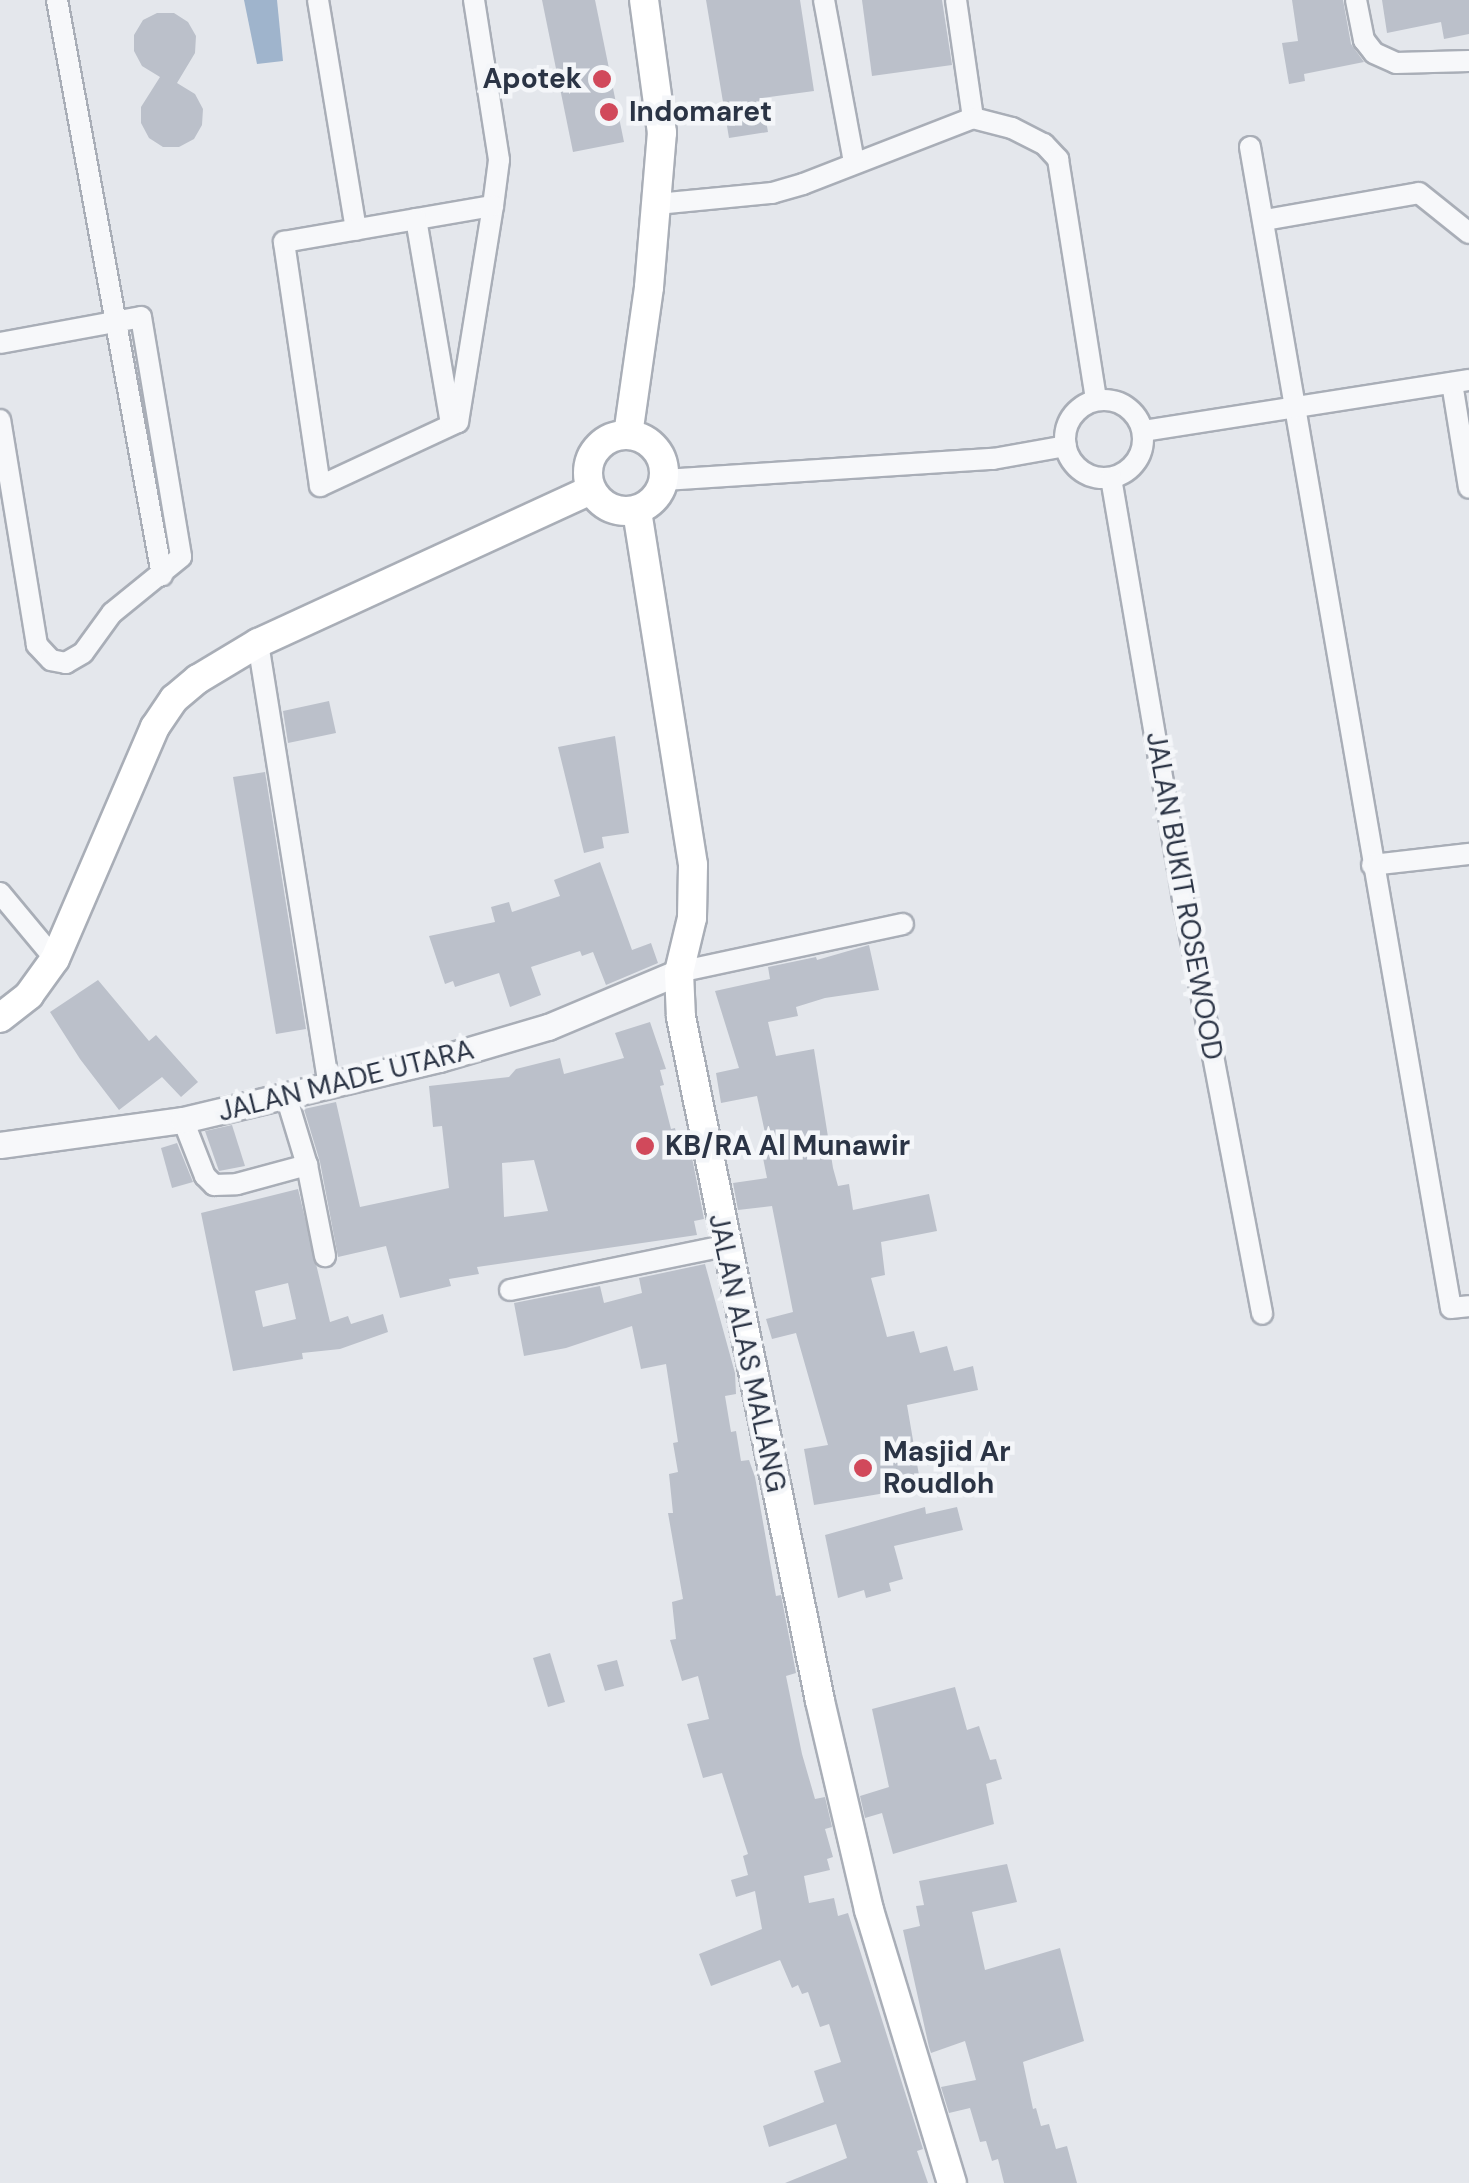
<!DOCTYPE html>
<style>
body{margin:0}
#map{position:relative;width:1469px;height:2183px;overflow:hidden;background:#e4e7ec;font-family:"DM Sans",sans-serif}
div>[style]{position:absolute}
.water>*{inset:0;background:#9fb4cc}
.building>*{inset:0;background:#bbc0ca}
.roads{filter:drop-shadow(2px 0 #a9aeb7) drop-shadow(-2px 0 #a9aeb7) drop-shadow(0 2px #a9aeb7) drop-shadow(0 -2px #a9aeb7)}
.minor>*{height:20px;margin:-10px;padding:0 10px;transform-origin:10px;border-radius:10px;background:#f7f8fa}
.minor>.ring{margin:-10px;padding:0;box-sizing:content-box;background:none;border:20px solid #f7f8fa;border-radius:50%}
.tertiary>*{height:25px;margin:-12.5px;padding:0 12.5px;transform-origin:12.5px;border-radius:12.5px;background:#f7f8fa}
.secondary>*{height:28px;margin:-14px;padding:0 14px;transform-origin:14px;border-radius:14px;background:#fff}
.secondary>.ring{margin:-14px;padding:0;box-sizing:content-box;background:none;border:28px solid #fff;border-radius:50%}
.dots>*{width:28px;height:28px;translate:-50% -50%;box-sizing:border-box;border:5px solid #f4f6f9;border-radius:50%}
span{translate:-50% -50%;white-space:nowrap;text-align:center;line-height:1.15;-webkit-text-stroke:9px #f4f6f9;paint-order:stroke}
.poi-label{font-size:28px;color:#2b3445;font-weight:700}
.right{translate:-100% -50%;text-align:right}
.left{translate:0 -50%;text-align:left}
.street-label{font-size:28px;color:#2b3445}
</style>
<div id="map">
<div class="water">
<i style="clip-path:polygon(244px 0,277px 0,283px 61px,257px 64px)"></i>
</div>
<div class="building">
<i style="clip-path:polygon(542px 0,595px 0,624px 142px,573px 152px)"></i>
<i style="clip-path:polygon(706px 0,800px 0,814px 91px,762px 98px,768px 132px,729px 138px)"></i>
<i style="clip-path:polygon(862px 0,942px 0,952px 65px,872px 76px)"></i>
<i style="clip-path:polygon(1292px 0,1343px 0,1351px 44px,1364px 62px,1304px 74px,1305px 81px,1289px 84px,1282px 43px,1298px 41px)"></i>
<i style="clip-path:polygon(1382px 0,1469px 0,1469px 34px,1444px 39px,1441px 22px,1387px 33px)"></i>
<i style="clip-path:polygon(157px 13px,174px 13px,188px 22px,196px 36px,195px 53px,177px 83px,195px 94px,203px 109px,202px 125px,194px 139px,179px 147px,163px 147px,149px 138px,141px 123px,141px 107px,160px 77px,142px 66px,134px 51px,134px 35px,143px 20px)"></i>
<i style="clip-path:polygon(329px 701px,336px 733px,288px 743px,283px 711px)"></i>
<i style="clip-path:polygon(615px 736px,629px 833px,602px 837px,604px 848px,584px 853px,558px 747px)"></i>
<i style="clip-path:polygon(265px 772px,306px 1029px,276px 1034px,233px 777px)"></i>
<i style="clip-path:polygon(600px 862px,632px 950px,651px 943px,658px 963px,606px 985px,593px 952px,582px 956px,580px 951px,531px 967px,541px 995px,510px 1007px,499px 973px,455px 987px,453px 981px,445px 984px,429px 936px,495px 922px,491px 907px,509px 902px,512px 912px,560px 896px,554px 880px)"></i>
<i style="clip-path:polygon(869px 945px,879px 990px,825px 998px,796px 1007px,798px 1016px,768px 1022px,776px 1056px,814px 1049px,833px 1168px,838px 1186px,849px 1184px,853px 1210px,929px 1194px,937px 1231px,881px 1242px,885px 1275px,871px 1278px,887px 1337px,914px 1331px,920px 1353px,947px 1346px,954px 1371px,973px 1366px,978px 1390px,907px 1405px,921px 1487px,814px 1505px,804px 1449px,828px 1445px,796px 1333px,772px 1339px,766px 1319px,793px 1312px,772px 1206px,738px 1210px,733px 1183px,767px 1178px,762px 1153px,769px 1151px,757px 1096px,721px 1103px,716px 1073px,739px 1068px,715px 991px,770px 979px,768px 967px,816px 957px,817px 960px)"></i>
<i style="clip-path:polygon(98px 980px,149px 1041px,156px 1035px,198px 1082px,181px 1097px,162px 1077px,119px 1110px,80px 1059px,50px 1012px)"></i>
<i style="clip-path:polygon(evenodd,650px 1022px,666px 1069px,660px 1070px,664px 1085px,660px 1086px,671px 1129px,675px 1128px,680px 1154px,691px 1152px,704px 1219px,694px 1221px,697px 1235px,477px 1267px,479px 1274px,449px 1279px,451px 1286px,400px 1298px,386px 1246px,338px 1257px,320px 1162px,304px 1109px,336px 1102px,360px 1207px,449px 1188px,442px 1126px,433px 1127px,429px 1086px,509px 1077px,516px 1069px,560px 1058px,564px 1074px,624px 1058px,615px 1033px,650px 1022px,534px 1160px,548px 1211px,504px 1217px,502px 1163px,534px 1160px)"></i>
<i style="clip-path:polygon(232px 1125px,245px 1166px,219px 1171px,205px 1131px)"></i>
<i style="clip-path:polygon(177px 1143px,193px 1182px,172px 1188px,161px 1148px)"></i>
<i style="clip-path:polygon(evenodd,298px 1189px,330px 1322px,348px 1316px,351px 1324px,383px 1314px,388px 1332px,340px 1349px,302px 1353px,303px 1359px,233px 1371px,201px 1213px,298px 1189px,288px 1283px,296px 1319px,263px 1327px,255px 1291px,288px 1283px)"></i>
<i style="clip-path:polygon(705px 1264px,735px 1373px,736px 1394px,725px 1396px,731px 1432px,736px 1431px,741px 1461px,749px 1460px,755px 1477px,776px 1596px,781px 1595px,796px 1673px,786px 1676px,802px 1754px,815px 1799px,825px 1797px,832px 1827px,825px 1829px,833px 1857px,827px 1859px,830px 1870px,804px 1876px,809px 1903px,834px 1898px,838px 1916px,848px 1913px,923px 2149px,917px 2151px,928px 2183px,785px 2183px,847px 2158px,836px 2124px,769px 2147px,763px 2126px,824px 2102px,814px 2071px,841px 2062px,829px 2024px,820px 2027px,808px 1992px,802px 1994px,798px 1985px,792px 1988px,780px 1960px,711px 1986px,699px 1954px,762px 1929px,755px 1891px,736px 1897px,731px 1880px,748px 1875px,743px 1856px,748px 1854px,722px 1773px,703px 1778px,687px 1724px,709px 1719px,698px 1676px,682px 1681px,670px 1640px,676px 1639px,672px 1602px,683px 1599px,668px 1513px,673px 1513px,669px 1474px,678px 1472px,673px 1443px,678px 1442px,666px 1364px,641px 1369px,632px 1326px,566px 1348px,524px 1356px,514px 1303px,600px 1286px,604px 1303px,642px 1293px,639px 1278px)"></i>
<i style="clip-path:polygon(925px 1507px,926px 1514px,957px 1507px,963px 1530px,894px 1546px,903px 1579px,889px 1583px,891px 1591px,866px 1598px,864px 1590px,838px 1598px,825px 1535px)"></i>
<i style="clip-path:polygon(550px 1653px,565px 1702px,548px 1707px,533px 1658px)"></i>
<i style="clip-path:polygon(617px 1660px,624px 1686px,605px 1691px,597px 1665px)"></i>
<i style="clip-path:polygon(955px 1687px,967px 1730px,979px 1726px,990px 1760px,996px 1759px,1002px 1779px,986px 1784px,994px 1824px,893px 1854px,882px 1813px,865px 1818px,860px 1796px,889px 1787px,872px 1709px)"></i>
<i style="clip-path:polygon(1007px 1864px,1017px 1902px,972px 1912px,985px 1970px,1060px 1948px,1084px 2041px,1023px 2062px,1033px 2109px,1036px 2108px,1041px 2126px,1049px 2124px,1056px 2149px,1067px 2146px,1077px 2183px,1004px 2183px,998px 2159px,992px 2161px,986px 2141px,980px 2142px,970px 2108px,949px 2113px,941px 2087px,976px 2080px,965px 2041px,931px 2053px,929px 2047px,903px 1930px,920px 1926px,916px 1906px,924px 1905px,919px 1881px)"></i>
</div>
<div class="roads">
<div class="minor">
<i style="left:57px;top:0;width:585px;rotate:79.65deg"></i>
<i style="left:318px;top:0;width:233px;rotate:80.6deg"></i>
<i style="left:474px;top:0;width:162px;rotate:81.1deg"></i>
<i style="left:499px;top:160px;width:46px;rotate:97.4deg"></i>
<i style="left:493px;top:206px;width:219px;rotate:99.2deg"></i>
<i style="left:458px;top:422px;width:152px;rotate:155.1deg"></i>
<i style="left:320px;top:486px;width:247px;rotate:-98.4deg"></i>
<i style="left:284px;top:242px;width:212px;rotate:-9.8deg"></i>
<i style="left:824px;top:0;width:165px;rotate:79.5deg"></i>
<i style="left:956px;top:0;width:119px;rotate:81.8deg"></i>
<i style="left:1356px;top:0;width:41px;rotate:78.7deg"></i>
<i style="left:1364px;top:40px;width:16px;rotate:52deg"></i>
<i style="left:1374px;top:53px;width:24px;rotate:24deg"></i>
<i style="left:1396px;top:63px;width:73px;rotate:-1.6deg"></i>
<i style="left:1250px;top:147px;width:1178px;rotate:80.18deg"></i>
<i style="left:1451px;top:1308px;width:18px;rotate:-6deg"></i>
<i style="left:657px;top:204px;width:116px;rotate:-5.5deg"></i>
<i style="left:772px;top:193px;width:32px;rotate:-16deg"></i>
<i style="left:803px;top:184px;width:182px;rotate:-21.2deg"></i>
<i style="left:973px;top:118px;width:40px;rotate:14.4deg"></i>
<i style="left:1012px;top:128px;width:36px;rotate:27deg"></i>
<i style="left:1044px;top:144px;width:21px;rotate:47deg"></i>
<i style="left:1058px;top:159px;width:244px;rotate:81deg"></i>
<i style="left:416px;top:219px;width:208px;rotate:80.3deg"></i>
<i style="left:1265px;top:220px;width:156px;rotate:-9.9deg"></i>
<i style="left:1419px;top:193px;width:64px;rotate:38.7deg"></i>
<i style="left:0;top:343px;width:143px;rotate:-10.4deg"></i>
<i style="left:141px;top:317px;width:243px;rotate:80.5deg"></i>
<i style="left:181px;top:557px;width:89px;rotate:140.9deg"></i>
<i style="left:112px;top:613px;width:49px;rotate:125.9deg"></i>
<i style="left:83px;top:653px;width:20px;rotate:150deg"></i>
<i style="left:66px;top:663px;width:15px;rotate:-169deg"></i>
<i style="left:51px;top:660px;width:21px;rotate:-133deg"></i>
<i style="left:37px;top:645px;width:228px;rotate:-99.3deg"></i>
<i style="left:1452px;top:383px;width:106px;rotate:80.8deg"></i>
<i class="ring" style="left:1065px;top:400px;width:58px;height:58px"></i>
<i style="left:1143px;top:431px;width:330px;rotate:-8.9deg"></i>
<i style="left:1111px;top:478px;width:437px;rotate:80.3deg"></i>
<i style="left:1185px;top:909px;width:412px;rotate:79.2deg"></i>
<i style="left:664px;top:480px;width:330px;rotate:-3.7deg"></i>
<i style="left:993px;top:459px;width:74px;rotate:-10.1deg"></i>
<i style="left:258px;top:643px;width:448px;rotate:80.9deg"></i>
<i style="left:1372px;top:865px;width:98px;rotate:-6.5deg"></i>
<i style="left:0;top:893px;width:86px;rotate:50.2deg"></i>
<i style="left:679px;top:972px;width:229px;rotate:-12.1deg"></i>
<i style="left:286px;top:1096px;width:72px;rotate:73.1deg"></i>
<i style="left:307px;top:1165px;width:93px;rotate:78.8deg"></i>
<i style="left:183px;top:1120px;width:60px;rotate:68.6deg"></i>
<i style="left:205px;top:1176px;width:13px;rotate:45deg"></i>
<i style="left:214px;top:1185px;width:23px;rotate:-2deg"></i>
<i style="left:237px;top:1184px;width:73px;rotate:-15.2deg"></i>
<i style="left:510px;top:1290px;width:218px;rotate:-11.6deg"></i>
</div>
<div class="tertiary">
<i style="left:0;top:1145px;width:185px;rotate:-7.8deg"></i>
<i style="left:183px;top:1120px;width:263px;rotate:-13.4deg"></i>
<i style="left:439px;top:1059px;width:114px;rotate:-16.4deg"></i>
<i style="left:548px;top:1027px;width:142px;rotate:-22.8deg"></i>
</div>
<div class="secondary">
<i style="left:628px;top:435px;width:149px;rotate:-81.9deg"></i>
<i style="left:649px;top:287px;width:155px;rotate:-85.2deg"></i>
<i style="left:662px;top:133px;width:134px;rotate:-97.7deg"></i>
<i class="ring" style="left:588px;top:435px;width:48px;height:48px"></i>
<i style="left:637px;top:511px;width:358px;rotate:81deg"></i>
<i style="left:693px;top:865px;width:53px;rotate:91.1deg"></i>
<i style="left:692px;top:918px;width:56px;rotate:103.5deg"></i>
<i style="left:679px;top:972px;width:45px;rotate:87.5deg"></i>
<i style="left:681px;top:1017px;width:698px;rotate:78.51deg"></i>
<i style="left:820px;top:1701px;width:215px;rotate:76.8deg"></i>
<i style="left:869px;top:1910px;width:285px;rotate:73.1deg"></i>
<i style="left:0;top:1018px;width:37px;rotate:-38deg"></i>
<i style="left:29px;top:995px;width:44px;rotate:-54.2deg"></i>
<i style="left:55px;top:959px;width:253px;rotate:-66.7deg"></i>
<i style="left:155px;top:727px;width:34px;rotate:-56deg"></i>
<i style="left:174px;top:699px;width:31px;rotate:-40deg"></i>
<i style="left:198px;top:679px;width:70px;rotate:-31deg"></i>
<i style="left:258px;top:643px;width:366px;rotate:-24.7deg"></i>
</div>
</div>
<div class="dots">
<i style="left:602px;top:79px;background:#d1495b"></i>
<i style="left:609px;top:112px;background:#d1495b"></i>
<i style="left:645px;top:1146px;background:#d1495b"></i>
<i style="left:863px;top:1468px;background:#d1495b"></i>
</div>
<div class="poi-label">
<span class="right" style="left:582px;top:79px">Apotek</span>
<span class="left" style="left:629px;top:112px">Indomaret</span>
<span class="left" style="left:665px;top:1146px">KB/RA Al Munawir</span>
<span class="left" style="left:883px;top:1468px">Masjid Ar<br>Roudloh</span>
</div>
<div class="street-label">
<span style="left:1184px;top:896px;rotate:80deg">JALAN BUKIT ROSEWOOD</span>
<span style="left:346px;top:1081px;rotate:-14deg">JALAN MADE UTARA</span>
<span style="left:747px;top:1353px;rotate:78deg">JALAN ALAS MALANG</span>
</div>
</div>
